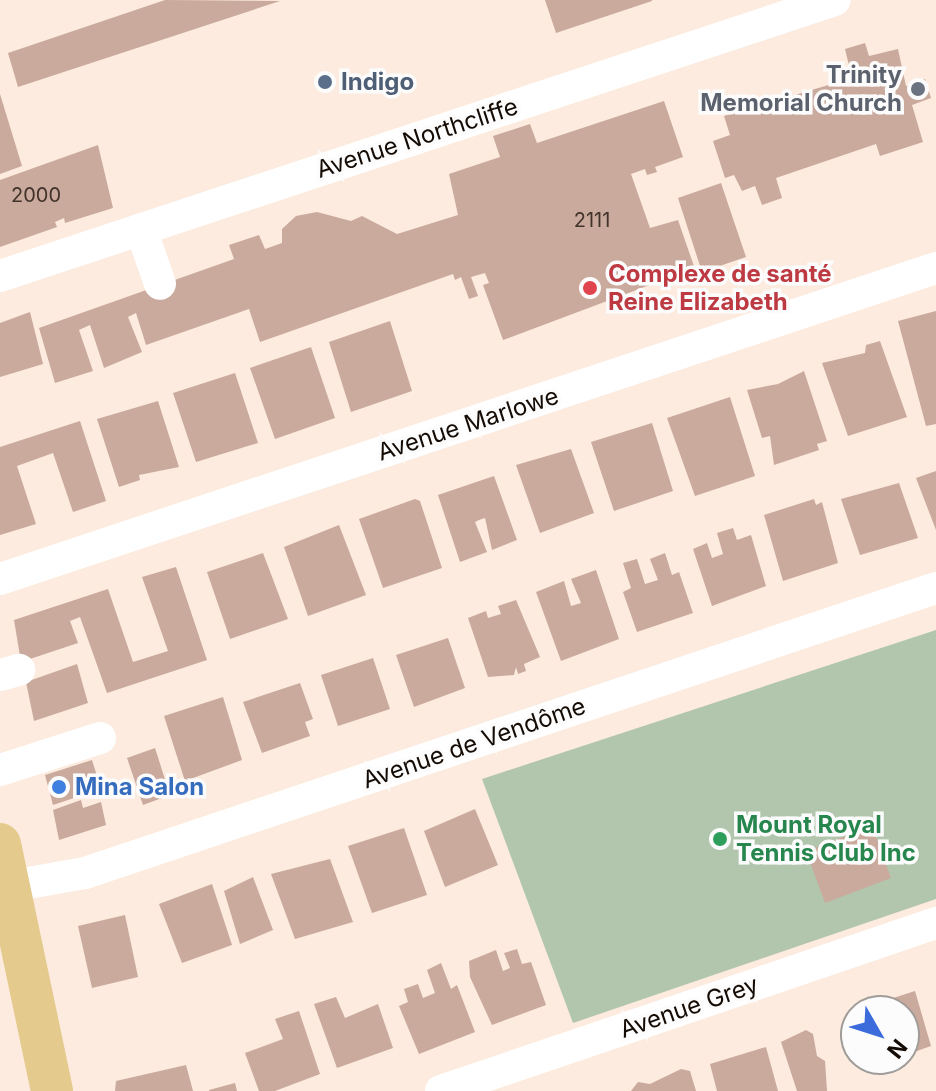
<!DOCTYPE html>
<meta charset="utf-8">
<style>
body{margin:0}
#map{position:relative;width:936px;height:1091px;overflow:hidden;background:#fcebde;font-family:Inter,sans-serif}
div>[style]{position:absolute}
.green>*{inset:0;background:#b2c6ae}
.building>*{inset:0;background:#caaa9d}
.minor>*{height:32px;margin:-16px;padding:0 16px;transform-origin:16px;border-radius:16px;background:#fff}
.major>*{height:42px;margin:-21px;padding:0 21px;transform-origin:21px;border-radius:21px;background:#e5ca8d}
.dots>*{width:22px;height:22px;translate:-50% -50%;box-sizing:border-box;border:4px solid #fcfcfc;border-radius:50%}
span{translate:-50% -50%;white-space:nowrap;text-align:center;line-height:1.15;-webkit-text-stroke:7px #fcfcfc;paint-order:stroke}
.number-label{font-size:20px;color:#42332b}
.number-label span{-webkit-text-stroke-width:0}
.worship-label{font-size:24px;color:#5b616d;font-weight:700}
.right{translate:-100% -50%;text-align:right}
.service-label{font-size:24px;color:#4e5e75;font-weight:700}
.left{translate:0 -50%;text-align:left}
.street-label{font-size:24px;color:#140b05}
.health-label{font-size:24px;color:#be3a42;font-weight:700}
.shop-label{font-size:24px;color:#366cbe;font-weight:700}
.leisure-label{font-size:24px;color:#27864d;font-weight:700}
.north{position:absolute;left:840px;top:995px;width:80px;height:80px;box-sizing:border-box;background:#fcfcfc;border:2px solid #9f9c99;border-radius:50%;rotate:129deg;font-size:22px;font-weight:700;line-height:32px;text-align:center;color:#140b05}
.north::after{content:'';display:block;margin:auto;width:28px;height:36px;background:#3c6cdc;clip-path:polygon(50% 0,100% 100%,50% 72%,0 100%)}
</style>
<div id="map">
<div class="green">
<i style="clip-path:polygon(936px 630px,936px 899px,573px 1023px,482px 779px)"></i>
</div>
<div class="building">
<i style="clip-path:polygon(165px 0,280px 1px,18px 87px,8px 53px)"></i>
<i style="clip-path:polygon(545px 0,652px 0,652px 1px,556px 33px)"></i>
<i style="clip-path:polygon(865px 43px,869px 56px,898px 49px,906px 86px,925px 79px,931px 98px,912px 105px,923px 142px,880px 156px,876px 144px,776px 178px,782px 198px,762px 205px,755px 186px,742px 191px,734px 175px,725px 178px,713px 141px,730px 135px,724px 116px,852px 78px,845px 49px)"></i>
<i style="clip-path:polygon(0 94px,22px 166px,0 174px)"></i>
<i style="clip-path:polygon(664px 101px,683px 157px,655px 167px,657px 172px,647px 175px,645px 169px,631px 174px,650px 228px,678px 220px,697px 275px,665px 286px,663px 280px,503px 340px,483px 285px,489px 283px,485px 273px,471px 277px,478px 296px,469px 299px,461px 277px,455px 280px,453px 274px,260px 342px,249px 309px,146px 345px,136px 313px,128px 317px,142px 352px,104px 368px,90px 325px,79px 330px,93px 371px,55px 383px,39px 328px,234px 259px,229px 245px,259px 235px,265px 249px,282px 243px,282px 229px,296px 216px,317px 212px,351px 221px,362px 216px,397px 234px,458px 215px,449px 174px,500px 157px,493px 136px,530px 124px,537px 143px)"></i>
<i style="clip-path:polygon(98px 145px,113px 208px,65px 223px,64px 218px,55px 222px,57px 227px,0 247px,0 180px)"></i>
<i style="clip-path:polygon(721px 183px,746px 257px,702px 272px,678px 198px)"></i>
<i style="clip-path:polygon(936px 311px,936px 424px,926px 426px,898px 321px)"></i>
<i style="clip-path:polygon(30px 312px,43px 364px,0 377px,0 323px)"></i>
<i style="clip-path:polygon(390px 321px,412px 391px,351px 412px,329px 342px)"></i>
<i style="clip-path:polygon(880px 341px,907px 417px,848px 436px,822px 363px,865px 353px,866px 345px)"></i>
<i style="clip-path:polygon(311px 347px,335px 418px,275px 439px,250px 368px)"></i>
<i style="clip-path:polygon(804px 371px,827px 441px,817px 444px,819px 450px,774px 465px,770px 436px,762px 438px,747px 390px,778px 384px)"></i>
<i style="clip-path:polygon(235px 373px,258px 443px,196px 462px,173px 393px)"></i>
<i style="clip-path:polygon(730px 397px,755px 476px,695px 496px,667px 418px)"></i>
<i style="clip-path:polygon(158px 401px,179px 467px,139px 475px,140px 480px,119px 487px,97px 419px)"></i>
<i style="clip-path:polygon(80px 421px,106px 501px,73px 512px,53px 453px,17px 466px,36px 524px,0 535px,0 447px)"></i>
<i style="clip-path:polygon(652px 423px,673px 491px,614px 511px,591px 442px)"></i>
<i style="clip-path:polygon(571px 449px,594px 513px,540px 533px,516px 465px)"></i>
<i style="clip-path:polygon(936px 471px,936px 530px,916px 478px)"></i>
<i style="clip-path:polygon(494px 476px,517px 540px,492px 550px,485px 518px,479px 520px,475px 522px,487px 552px,460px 562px,438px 495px)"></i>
<i style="clip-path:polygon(899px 483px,918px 538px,860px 555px,841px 499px)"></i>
<i style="clip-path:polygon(415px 499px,420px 501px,442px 568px,383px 588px,359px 519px)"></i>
<i style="clip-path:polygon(814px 499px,816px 505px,822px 502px,838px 563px,783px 581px,764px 515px)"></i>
<i style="clip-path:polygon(339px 525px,366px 595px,308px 616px,284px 547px)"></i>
<i style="clip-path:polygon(733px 528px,737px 540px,751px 535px,766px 586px,712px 606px,693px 549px,707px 543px,712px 558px,723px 554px,717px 533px)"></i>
<i style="clip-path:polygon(263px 553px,288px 619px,230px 639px,207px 572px)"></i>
<i style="clip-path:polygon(665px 553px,672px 575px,679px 572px,693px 613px,637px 632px,623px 592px,631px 588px,623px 563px,637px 559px,645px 584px,658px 580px,650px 559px)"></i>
<i style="clip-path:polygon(176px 567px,207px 660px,107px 693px,80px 617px,70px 621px,78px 643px,21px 662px,14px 620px,108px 589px,133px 662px,168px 651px,142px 577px)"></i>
<i style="clip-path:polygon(596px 570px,619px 639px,561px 661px,536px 592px,564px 581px,571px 606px,581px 603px,571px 579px)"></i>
<i style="clip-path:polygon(516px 600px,540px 657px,524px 664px,526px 671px,518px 674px,516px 667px,514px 675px,488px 677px,468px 618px,486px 611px,488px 618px,501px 614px,498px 606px)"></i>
<i style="clip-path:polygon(448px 638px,465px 688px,414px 707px,396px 655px)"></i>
<i style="clip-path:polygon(373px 658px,390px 709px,338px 726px,321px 675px)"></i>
<i style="clip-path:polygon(77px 664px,88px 703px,34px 721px,26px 682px)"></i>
<i style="clip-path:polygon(300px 683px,313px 719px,305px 722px,310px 736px,262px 753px,243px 702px)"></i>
<i style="clip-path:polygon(223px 697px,242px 760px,185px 781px,164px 716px)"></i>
<i style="clip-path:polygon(155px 748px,170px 795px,143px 805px,127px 758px)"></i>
<i style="clip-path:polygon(92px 760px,101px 789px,53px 805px,45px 775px)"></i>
<i style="clip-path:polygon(81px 800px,83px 808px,101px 802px,106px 825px,59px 840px,53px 810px)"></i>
<i style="clip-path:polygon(475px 809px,498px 865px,445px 887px,424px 831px)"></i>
<i style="clip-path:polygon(872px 826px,891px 878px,825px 903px,806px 851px)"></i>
<i style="clip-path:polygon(404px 828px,427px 895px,372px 913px,348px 846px)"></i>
<i style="clip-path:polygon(330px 859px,353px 922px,295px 939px,271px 874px)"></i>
<i style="clip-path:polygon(253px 877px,273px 930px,240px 944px,224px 891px)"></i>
<i style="clip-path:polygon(212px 884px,232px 945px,182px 963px,159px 904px)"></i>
<i style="clip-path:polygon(125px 915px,138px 977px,92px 988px,78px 926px)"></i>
<i style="clip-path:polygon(517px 949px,522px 964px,531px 962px,546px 1005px,492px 1025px,470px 977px,469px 961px,496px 950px,503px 971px,510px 968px,504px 953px)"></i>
<i style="clip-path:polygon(441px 963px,451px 989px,457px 985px,475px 1032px,419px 1054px,399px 1006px,408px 1002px,404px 989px,418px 984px,423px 998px,435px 993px,427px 970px)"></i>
<i style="clip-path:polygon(915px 991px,931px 1046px,914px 1052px,911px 1043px,904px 1045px,904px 1011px,887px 1011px,884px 1001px)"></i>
<i style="clip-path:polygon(336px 997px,345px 1018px,378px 1004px,393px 1048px,337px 1068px,314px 1004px)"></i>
<i style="clip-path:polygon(299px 1011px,320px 1074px,275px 1091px,259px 1091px,245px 1053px,283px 1039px,275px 1019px)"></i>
<i style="clip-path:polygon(806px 1030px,813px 1034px,817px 1056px,825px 1061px,827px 1091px,797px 1091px,781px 1042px)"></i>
<i style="clip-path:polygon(766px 1047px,778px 1091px,717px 1091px,710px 1064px)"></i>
<i style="clip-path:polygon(186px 1065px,193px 1091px,115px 1091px,116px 1081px)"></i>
<i style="clip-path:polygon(681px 1069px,690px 1071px,696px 1091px,631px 1091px,638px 1082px,650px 1084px)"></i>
<i style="clip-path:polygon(235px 1083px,237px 1091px,209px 1091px,209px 1090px)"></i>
</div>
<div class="minor">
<i style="left:141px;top:229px;width:58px;rotate:70.9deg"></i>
<i style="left:0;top:276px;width:879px;rotate:-18.29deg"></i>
<i style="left:0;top:579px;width:986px;rotate:-18.38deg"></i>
<i style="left:0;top:675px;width:20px;rotate:-15deg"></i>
<i style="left:0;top:770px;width:105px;rotate:-17.7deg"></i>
<i style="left:0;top:888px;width:86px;rotate:-10deg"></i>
<i style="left:85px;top:873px;width:897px;rotate:-18.52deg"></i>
<i style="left:441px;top:1091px;width:523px;rotate:-18.75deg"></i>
</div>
<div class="major">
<i style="left:0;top:844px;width:252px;rotate:78.1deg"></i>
</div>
<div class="dots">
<i style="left:325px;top:82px;background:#5c6f8a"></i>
<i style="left:918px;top:89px;background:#6b7280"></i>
<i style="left:590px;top:288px;background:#e0444e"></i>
<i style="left:59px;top:787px;background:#3f7fe0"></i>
<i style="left:720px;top:839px;background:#2e9e5b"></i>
</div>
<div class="number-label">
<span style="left:36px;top:195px">2000</span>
<span style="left:592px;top:220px">2111</span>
</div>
<div class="worship-label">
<span class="right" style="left:902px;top:89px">Trinity<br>Memorial Church</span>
</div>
<div class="service-label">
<span class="left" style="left:341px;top:82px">Indigo</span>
</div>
<div class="street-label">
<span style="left:417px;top:138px;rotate:-18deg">Avenue Northcliffe</span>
<span style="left:468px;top:424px;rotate:-18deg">Avenue Marlowe</span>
<span style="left:474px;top:743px;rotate:-19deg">Avenue de Vendôme</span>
<span style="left:689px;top:1007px;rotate:-19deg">Avenue Grey</span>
</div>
<div class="health-label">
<span class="left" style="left:608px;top:288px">Complexe de santé<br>Reine Elizabeth</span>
</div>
<div class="shop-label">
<span class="left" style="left:75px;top:787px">Mina Salon</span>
</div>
<div class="leisure-label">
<span class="left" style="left:736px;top:839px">Mount Royal<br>Tennis Club Inc</span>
</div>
<div class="north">N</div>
</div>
